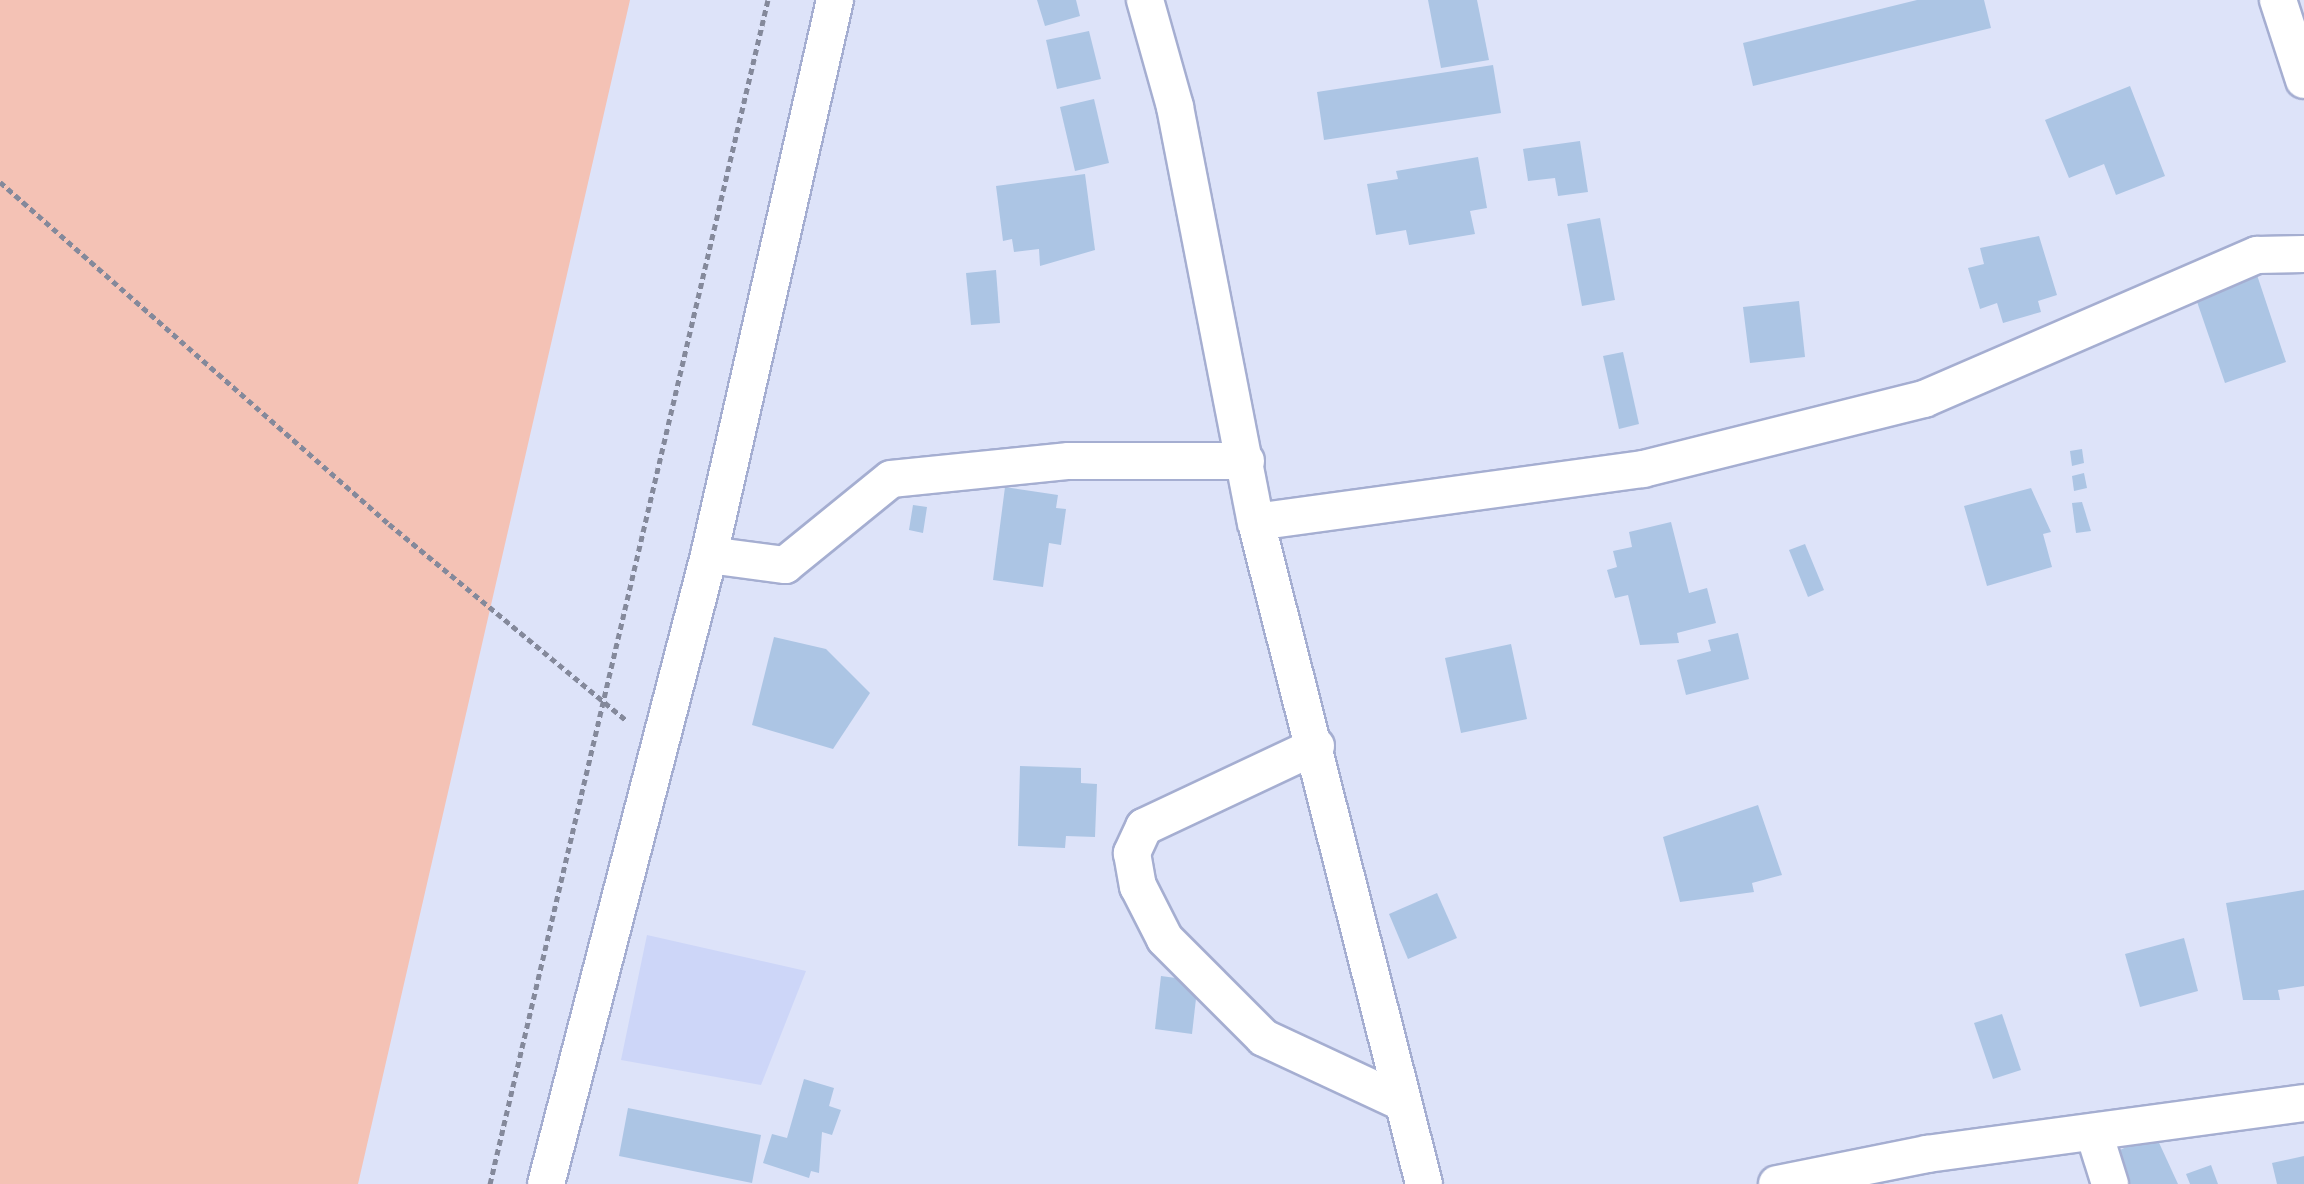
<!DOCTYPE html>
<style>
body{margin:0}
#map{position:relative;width:2304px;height:1184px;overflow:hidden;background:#dde3f9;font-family:"Titillium Web",sans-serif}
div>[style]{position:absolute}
.built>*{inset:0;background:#cdd6f8}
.green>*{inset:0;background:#f4c2b5}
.building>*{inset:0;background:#acc5e4}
.path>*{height:5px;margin-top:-2.5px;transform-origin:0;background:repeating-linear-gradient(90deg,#84899b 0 6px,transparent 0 10px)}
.roads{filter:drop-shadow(2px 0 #a5aed1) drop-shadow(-2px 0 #a5aed1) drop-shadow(0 2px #a5aed1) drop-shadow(0 -2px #a5aed1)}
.street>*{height:36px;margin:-18px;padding:0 18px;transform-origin:18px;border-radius:18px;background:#fff}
span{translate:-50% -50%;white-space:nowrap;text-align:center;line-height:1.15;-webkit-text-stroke:7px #dde3f9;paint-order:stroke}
</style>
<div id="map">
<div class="built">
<i style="clip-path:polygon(647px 935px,806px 971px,761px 1085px,621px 1060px)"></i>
</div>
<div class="green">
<i style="clip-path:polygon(0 0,630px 0,358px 1184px,0 1184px)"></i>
</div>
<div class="building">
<i style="clip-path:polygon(1037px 0,1076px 0,1080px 16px,1045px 26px)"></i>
<i style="clip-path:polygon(1428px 0,1477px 0,1489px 60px,1441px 68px)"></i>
<i style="clip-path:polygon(1917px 0,1984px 0,1991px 28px,1753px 86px,1743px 43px)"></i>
<i style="clip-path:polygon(1089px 31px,1101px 79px,1057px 89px,1046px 40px)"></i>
<i style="clip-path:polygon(1493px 65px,1501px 113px,1324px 140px,1317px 92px)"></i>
<i style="clip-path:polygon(2130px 86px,2165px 176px,2116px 195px,2104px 164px,2069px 178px,2045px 120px)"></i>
<i style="clip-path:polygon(1094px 99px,1109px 163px,1075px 171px,1060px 107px)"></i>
<i style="clip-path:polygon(1580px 141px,1588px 192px,1558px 196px,1555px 178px,1528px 181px,1523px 149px)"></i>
<i style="clip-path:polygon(1478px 157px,1487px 208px,1470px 211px,1475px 234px,1409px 245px,1406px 230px,1376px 235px,1367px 184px,1398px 179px,1396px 171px)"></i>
<i style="clip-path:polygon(1085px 174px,1095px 250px,1040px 266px,1039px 249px,1014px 252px,1012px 239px,1003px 241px,996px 186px)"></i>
<i style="clip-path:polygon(1600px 218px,1615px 300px,1582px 306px,1567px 224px)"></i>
<i style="clip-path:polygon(2039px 236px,2057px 295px,2038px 301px,2041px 312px,2003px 323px,1997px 303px,1980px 309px,1968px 268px,1984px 264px,1980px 248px)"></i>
<i style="clip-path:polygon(996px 270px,1000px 323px,971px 325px,966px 273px)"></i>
<i style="clip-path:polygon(2256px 272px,2286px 362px,2225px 383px,2194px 293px)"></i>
<i style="clip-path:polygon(1799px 301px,1805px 357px,1750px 363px,1743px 307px)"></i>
<i style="clip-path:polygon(1623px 352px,1639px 424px,1619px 429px,1603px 356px)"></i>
<i style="clip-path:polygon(2082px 449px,2084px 463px,2072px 466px,2070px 451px)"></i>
<i style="clip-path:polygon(2084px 473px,2087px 488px,2074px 491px,2072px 476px)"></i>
<i style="clip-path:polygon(1005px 487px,1058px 495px,1056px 508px,1066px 509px,1061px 545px,1049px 543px,1043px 587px,993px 580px)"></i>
<i style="clip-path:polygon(2031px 488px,2051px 532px,2043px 534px,2052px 567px,1987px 586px,1964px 506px)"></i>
<i style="clip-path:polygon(2082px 502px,2091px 531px,2076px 533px,2072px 503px)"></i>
<i style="clip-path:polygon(913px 505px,927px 507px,923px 533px,909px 530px)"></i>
<i style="clip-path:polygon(1671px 522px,1689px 593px,1707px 588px,1716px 623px,1677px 633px,1679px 643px,1640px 645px,1628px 595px,1615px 598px,1607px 570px,1617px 567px,1613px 551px,1632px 547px,1629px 532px)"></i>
<i style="clip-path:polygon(1805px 544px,1824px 590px,1808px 597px,1789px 550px)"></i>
<i style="clip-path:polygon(1738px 633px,1749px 679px,1686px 695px,1677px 660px,1711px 651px,1708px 640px)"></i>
<i style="clip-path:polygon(774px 637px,826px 649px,870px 693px,833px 749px,752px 725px)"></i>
<i style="clip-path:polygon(1511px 644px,1527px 719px,1461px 733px,1445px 658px)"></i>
<i style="clip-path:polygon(1020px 766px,1081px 768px,1081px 783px,1097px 784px,1095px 837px,1066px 836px,1065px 848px,1018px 846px)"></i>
<i style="clip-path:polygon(1758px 805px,1782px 875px,1752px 883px,1754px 892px,1680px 902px,1663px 837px)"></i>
<i style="clip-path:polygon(2304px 890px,2304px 986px,2278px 990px,2280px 1000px,2243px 1000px,2226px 903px)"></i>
<i style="clip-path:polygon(1437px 893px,1457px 938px,1408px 959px,1389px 914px)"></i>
<i style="clip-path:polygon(2184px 938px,2198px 991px,2140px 1007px,2125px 954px)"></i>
<i style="clip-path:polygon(1161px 976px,1198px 981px,1192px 1034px,1155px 1029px)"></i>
<i style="clip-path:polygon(2002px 1014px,2021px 1070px,1993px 1079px,1974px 1023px)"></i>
<i style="clip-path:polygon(804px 1079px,834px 1088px,829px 1106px,841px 1110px,832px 1135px,822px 1132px,819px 1173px,811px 1171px,809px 1178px,763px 1163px,772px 1134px,787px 1138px)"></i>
<i style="clip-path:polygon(628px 1108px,761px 1135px,752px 1183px,619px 1156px)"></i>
<i style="clip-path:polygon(2155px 1134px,2178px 1184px,2122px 1184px,2109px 1155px)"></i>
<i style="clip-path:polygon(2304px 1156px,2304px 1184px,2277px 1184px,2272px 1163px)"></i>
<i style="clip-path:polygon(2211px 1165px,2218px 1184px,2190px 1184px,2186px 1174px)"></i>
</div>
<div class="path">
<i style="left:0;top:182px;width:518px;rotate:41.32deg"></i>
<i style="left:389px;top:524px;width:309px;rotate:39.6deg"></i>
<i style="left:490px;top:1184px;width:1216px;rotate:-76.79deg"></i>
</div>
<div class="roads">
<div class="street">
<i style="left:1145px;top:0;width:111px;rotate:74.3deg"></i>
<i style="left:1175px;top:107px;width:423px;rotate:79deg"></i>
<i style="left:1256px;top:522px;width:683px;rotate:75.76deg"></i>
<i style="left:2278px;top:0;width:84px;rotate:72deg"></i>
<i style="left:1256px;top:522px;width:391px;rotate:-7.8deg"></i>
<i style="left:1643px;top:469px;width:290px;rotate:-14deg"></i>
<i style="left:1924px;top:399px;width:363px;rotate:-23.4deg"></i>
<i style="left:2257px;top:255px;width:47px;rotate:-1.2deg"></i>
<i style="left:709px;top:555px;width:77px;rotate:7.5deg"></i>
<i style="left:785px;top:565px;width:136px;rotate:-39.1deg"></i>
<i style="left:891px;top:479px;width:179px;rotate:-5.8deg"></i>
<i style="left:1069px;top:461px;width:177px"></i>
<i style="left:1316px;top:746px;width:190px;rotate:154.8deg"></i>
<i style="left:1144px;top:827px;width:29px;rotate:115deg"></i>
<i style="left:1132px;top:853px;width:34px;rotate:80deg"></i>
<i style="left:1138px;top:886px;width:59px;rotate:63deg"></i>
<i style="left:1165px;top:939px;width:140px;rotate:45deg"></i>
<i style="left:1264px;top:1038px;width:151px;rotate:25deg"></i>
<i style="left:2095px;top:1136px;width:50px;rotate:72.6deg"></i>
<i style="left:546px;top:1184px;width:650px;rotate:-75.47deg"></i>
<i style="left:709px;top:555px;width:569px;rotate:-77.21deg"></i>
<i style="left:1777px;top:1184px;width:153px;rotate:-11.3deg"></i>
<i style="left:1927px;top:1154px;width:380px;rotate:-7.7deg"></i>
</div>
</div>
</div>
